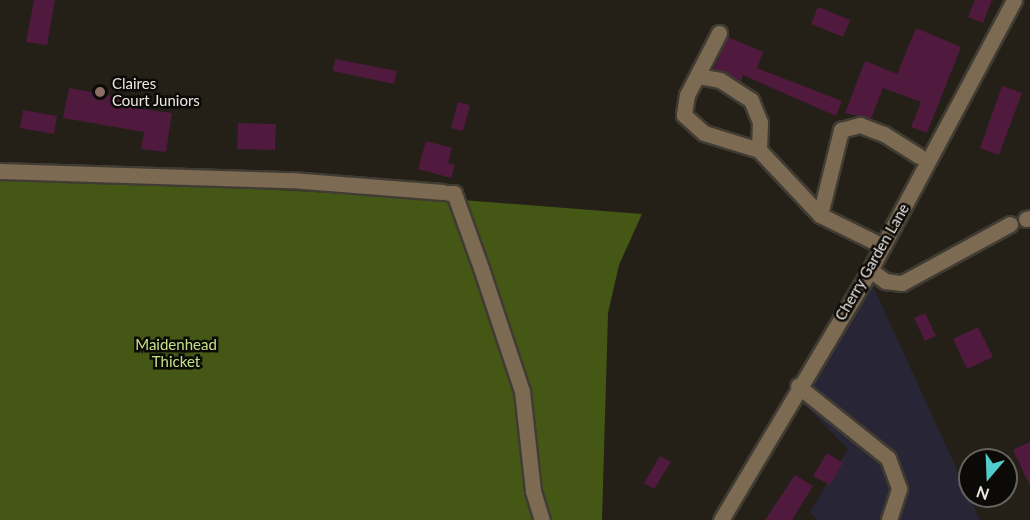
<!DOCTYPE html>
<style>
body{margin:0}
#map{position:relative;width:1030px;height:520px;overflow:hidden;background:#242017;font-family:Lato,sans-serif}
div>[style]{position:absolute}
.commercial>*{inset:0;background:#282536}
.forest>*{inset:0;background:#445714}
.building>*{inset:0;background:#4f1a3e}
.roads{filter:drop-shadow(2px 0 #403c33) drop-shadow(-2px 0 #403c33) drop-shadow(0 2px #403c33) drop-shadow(0 -2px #403c33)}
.minor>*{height:15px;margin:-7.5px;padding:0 7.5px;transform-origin:7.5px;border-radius:7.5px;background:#7c6a52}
.dots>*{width:16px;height:16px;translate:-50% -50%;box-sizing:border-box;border:3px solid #0c0a07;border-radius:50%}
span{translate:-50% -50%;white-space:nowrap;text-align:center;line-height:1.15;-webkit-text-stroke:5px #0c0a07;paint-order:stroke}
.poi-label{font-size:15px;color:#ebe8e2}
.left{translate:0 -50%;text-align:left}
.street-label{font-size:15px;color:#ebe8e2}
.park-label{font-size:15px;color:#c3e185}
.north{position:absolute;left:958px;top:448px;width:60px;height:60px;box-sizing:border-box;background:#0c0a07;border:2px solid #65635f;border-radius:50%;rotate:199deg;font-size:16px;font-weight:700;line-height:24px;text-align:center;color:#ebe8e2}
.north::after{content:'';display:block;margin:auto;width:21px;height:27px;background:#53cdcb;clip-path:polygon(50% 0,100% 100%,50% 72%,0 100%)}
</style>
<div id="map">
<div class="commercial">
<i style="clip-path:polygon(872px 284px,980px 520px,817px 520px,810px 512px,848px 449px,799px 399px)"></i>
</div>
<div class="forest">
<i style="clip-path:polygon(0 175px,462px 200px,642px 214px,619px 265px,608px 313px,602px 520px,0 520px)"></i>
</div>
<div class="building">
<i style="clip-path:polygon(34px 0,55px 0,47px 45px,26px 42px)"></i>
<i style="clip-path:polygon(975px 0,992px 0,983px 23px,968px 17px)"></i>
<i style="clip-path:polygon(818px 7px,850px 20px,843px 37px,811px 24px)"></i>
<i style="clip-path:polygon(916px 28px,961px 47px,927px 133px,911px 127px,921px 102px,883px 88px,871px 119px,845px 113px,865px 61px,897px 74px)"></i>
<i style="clip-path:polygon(728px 37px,763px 52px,757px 68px,842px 101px,836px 116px,743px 75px,741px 82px,714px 69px)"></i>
<i style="clip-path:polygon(335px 59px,397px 71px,394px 84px,333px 71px)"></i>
<i style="clip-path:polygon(1002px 86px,1022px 93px,999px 155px,980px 148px)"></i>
<i style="clip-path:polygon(69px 88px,136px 100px,135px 108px,172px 113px,166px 152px,141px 149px,144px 132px,63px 118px)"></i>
<i style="clip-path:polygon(458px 102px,470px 105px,463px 131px,451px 128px)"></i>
<i style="clip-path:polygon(23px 110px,57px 116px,54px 134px,20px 128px)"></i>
<i style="clip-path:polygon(238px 123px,276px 124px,275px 150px,237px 149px)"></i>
<i style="clip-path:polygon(426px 141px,452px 148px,448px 163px,455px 165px,451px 178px,418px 169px)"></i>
<i style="clip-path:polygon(925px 313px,936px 336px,925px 341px,914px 318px)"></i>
<i style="clip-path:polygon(978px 327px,993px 357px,967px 369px,953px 339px)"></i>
<i style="clip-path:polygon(1030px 442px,1030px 486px,1013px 450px)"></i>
<i style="clip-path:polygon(827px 453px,843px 463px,830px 485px,813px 476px)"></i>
<i style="clip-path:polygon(660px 456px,671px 462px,654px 489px,644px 483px)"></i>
<i style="clip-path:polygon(795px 475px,813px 486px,792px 520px,765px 520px)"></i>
</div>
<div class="roads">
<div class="minor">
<i style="left:719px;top:33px;width:70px;rotate:117.3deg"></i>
<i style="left:687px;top:95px;width:20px;rotate:99deg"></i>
<i style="left:684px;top:115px;width:27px;rotate:42deg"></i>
<i style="left:704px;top:133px;width:58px;rotate:17.2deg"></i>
<i style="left:698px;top:76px;width:22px;rotate:10deg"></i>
<i style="left:720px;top:80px;width:37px;rotate:33deg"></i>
<i style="left:751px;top:100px;width:24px;rotate:68deg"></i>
<i style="left:760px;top:122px;width:28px;rotate:92deg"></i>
<i style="left:759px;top:150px;width:89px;rotate:46.8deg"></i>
<i style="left:820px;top:215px;width:70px;rotate:26.2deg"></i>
<i style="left:0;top:171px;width:291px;rotate:1.8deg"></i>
<i style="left:291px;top:180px;width:152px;rotate:4.5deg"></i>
<i style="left:449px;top:193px;width:5px"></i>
<i style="left:454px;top:193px;width:80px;rotate:70.2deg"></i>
<i style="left:481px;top:268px;width:130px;rotate:71.6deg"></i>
<i style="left:522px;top:391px;width:101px;rotate:83.7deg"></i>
<i style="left:533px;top:491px;width:30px;rotate:73deg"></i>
<i style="left:820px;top:215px;width:88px;rotate:-76.1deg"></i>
<i style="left:841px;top:130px;width:20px;rotate:-15deg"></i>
<i style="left:860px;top:125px;width:26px;rotate:21deg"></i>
<i style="left:884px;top:134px;width:41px;rotate:32.2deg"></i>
<i style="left:1026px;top:219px;width:4px;rotate:-14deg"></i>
<i style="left:870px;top:270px;width:19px;rotate:36deg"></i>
<i style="left:885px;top:281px;width:17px;rotate:7deg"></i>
<i style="left:902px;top:283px;width:123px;rotate:-28.6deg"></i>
<i style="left:798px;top:386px;width:115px;rotate:38.7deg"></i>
<i style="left:888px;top:458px;width:33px;rotate:70deg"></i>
<i style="left:899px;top:489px;width:33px;rotate:108deg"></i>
<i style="left:721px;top:520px;width:291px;rotate:-59.2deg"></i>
<i style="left:870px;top:270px;width:306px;rotate:-61.9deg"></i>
</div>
</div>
<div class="dots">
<i style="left:100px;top:92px;background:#8d6e63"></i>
</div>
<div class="poi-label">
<span class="left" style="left:112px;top:92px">Claires<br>Court Juniors</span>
</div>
<div class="street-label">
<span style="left:872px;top:262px;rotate:-60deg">Cherry Garden Lane</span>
</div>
<div class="park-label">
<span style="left:176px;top:353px">Maidenhead<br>Thicket</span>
</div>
<div class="north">N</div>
</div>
